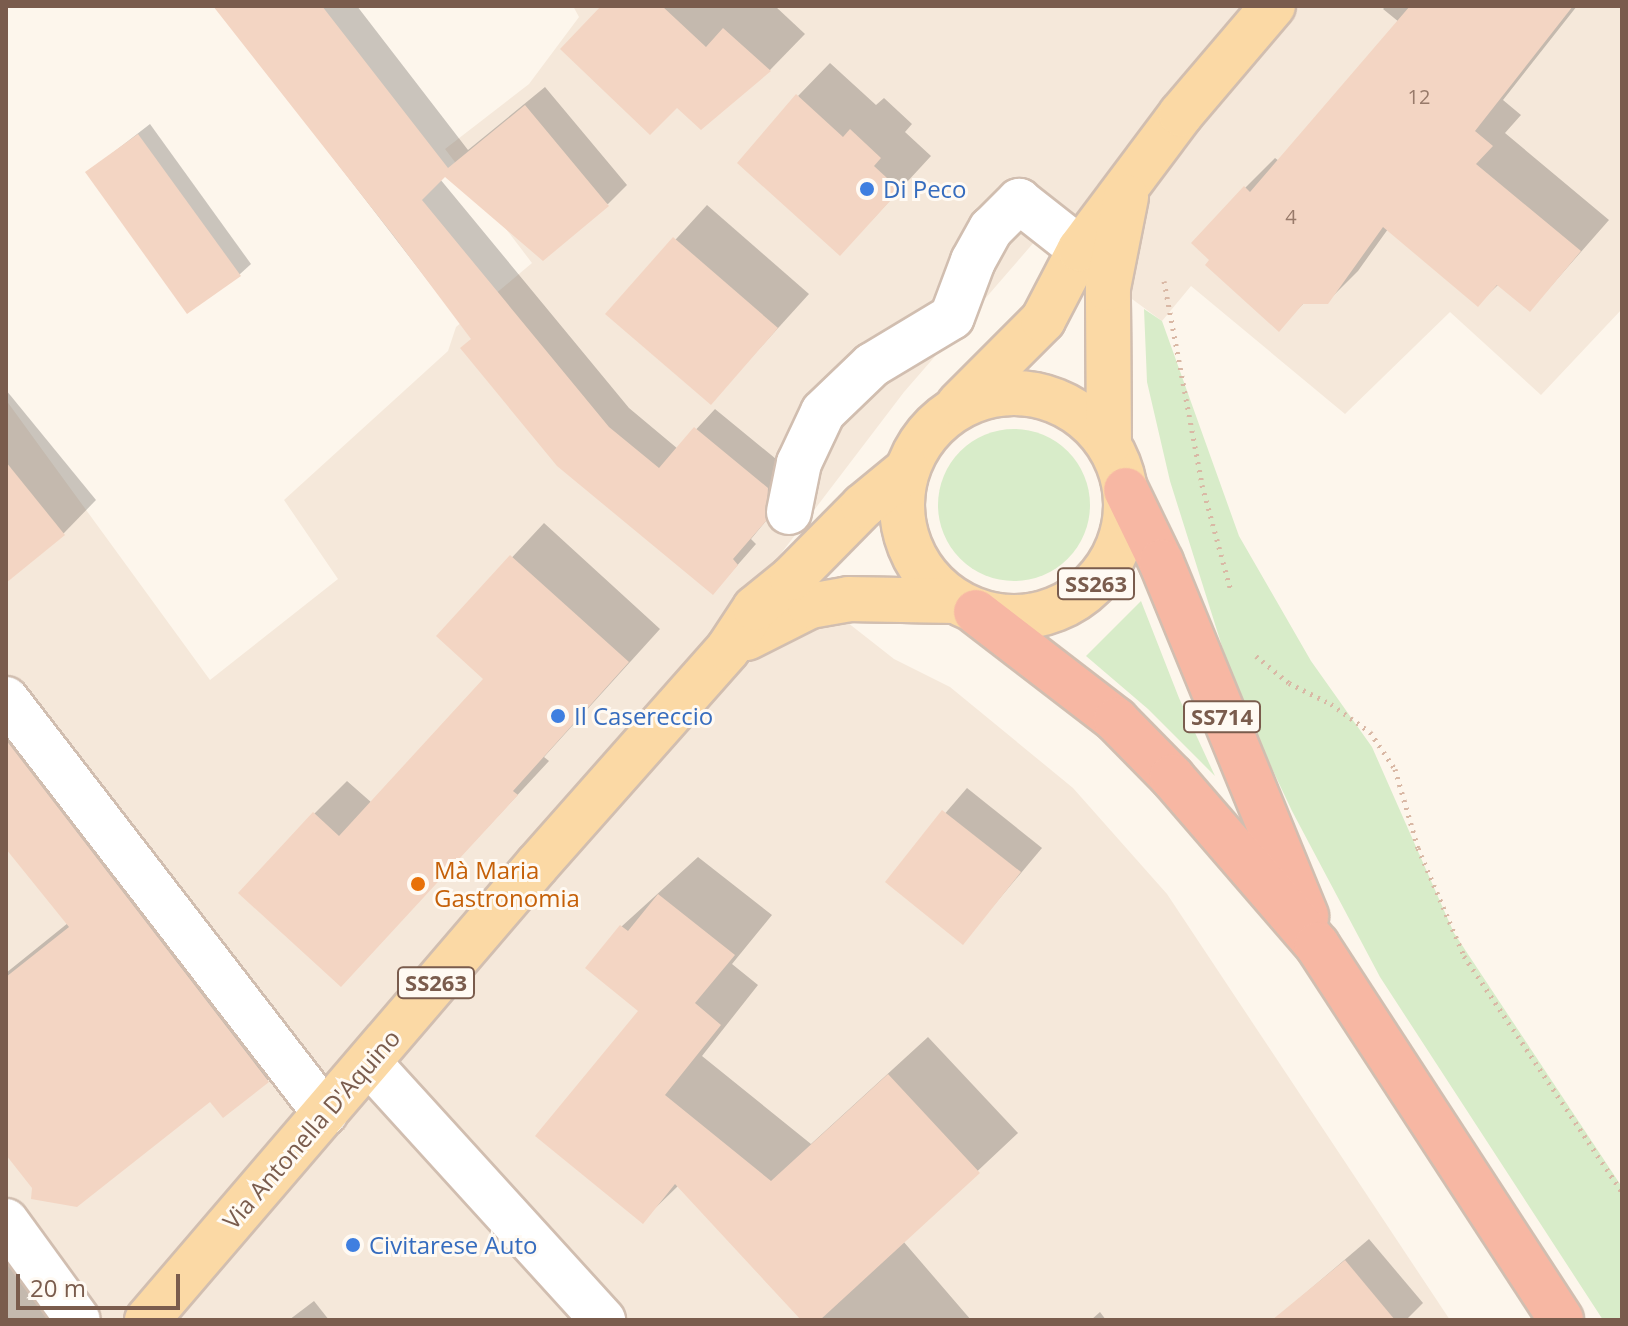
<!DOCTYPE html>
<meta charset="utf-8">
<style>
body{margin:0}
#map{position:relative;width:1628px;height:1326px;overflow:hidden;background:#fdf6ec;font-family:"Open Sans",sans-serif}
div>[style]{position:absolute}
.residential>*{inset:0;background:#f5e8da}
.green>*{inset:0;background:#d8ecc9}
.round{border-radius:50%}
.shadow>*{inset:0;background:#0003}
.building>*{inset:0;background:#f3d5c3}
.path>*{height:5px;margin-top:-2.5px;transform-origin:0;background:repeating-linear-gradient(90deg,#d9b8a5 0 2px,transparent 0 8px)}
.roads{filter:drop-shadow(2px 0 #d1beb0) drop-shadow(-2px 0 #d1beb0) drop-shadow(0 2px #d1beb0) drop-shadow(0 -2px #d1beb0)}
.minor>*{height:44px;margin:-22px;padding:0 22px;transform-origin:22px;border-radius:22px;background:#fff}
.major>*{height:44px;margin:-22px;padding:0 22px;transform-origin:22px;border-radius:22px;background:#fbd9a5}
.major>.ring{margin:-22px;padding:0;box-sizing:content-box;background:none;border:44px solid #fbd9a5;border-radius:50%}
.highway>*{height:44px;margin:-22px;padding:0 22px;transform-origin:22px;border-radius:22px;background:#f7b7a3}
.dots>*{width:22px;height:22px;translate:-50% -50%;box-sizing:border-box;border:4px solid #fffaf3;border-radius:50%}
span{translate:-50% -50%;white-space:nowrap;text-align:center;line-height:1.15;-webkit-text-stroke:6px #fffaf3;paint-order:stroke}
.number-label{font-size:20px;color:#987a6a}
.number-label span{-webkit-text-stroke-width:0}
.shield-label span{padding:2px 6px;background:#fffaf3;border:2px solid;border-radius:6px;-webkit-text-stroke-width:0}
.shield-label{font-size:22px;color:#7a5c4d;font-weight:700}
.shop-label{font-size:24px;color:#366cbe}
.left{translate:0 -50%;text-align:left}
.food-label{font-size:24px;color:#c56008}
.street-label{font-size:24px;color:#7a5c4d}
.frame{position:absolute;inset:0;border:8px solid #7a5c4d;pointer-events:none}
.scale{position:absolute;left:16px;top:1274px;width:164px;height:36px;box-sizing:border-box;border:4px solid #7a5c4d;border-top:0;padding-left:10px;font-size:24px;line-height:28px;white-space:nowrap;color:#7a5c4d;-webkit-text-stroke:6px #fffaf3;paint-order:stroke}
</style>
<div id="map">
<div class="residential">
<i style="clip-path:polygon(573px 6px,1622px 6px,1622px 309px,1541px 395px,1450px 312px,1345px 414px,1191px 286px,1162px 321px,1042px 233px,904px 392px,773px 564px,894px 659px,950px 687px,1073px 788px,1167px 894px,1450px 1320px,6px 1320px,6px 400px,210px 680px,338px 579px,284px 500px,448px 351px,456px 327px,532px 263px,445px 149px,529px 84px,579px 17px)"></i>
</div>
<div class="green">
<i style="clip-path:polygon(1144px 309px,1162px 321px,1239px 536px,1311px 661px,1372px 747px,1454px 933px,1622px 1187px,1622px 1320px,1603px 1320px,1380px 977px,1292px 811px,1237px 694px,1170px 481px,1147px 382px)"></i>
<i class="round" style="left:938px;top:429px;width:152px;height:152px"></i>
<i style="clip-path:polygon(1141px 601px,1179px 698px,1215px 776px,1148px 709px,1086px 656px)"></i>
</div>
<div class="shadow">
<i style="clip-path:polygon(216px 6px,357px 6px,468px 150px,545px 87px,627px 185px,608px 204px,445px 174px,440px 179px,629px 408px,678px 449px,715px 409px,787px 468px,784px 499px,751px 539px,756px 544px,713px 593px,472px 338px)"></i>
<i style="clip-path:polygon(603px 6px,775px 6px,805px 34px,770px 70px,701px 127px)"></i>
<i style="clip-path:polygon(1386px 6px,1577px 6px,1503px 100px,1521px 115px,1505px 133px,1609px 220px,1530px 310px,1499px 284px,1478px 304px,1388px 229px,1358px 271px,1327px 302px,1305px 302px,1278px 329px,1245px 188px,1275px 158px,1279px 161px,1399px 22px,1383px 9px)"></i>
<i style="clip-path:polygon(830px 63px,876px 105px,884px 98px,912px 124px,905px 132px,931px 156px,872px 220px,798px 96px)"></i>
<i style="clip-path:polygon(150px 124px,251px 264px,239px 275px,88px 172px)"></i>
<i style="clip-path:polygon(707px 205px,809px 294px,711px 402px,608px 314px)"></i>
<i style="clip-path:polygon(6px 390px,96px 500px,64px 533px,6px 580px)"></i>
<i style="clip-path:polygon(544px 523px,660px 629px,544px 757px,549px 761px,341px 985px,314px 814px,347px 781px,372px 803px,486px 679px,439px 636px)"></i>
<i style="clip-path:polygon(6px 681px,301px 1047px,268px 1080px,224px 1115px,210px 1099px,35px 1187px,6px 1151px,6px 973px,68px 923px,6px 846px)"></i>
<i style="clip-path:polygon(967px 788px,1042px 848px,963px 942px,887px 881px)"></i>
<i style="clip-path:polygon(698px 857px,772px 915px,732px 964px,758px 985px,702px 1056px,811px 1144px,928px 1037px,1018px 1133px,903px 1241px,971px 1320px,803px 1320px,679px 1185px,642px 1221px,641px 1010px,621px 927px)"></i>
<i style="clip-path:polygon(1369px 1239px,1423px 1303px,1406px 1320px,1274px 1320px)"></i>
<i style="clip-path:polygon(6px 1257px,65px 1320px,6px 1320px)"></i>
<i style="clip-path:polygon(314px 1301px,329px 1320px,289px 1320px)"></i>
<i style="clip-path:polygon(1100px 1312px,1106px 1320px,1091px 1320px)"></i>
</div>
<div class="building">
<i style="clip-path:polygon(213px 6px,322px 6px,448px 168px,525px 105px,609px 206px,543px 261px,445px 177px,422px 200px,609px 427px,659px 468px,694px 427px,768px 488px,766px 521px,733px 559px,738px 565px,713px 595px,557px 466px,460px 348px,471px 339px,393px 235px)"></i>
<i style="clip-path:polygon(601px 6px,662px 6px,706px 47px,723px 28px,771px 71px,701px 130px,677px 108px,650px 135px,560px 49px)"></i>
<i style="clip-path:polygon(1410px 6px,1573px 6px,1475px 131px,1493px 146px,1476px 164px,1581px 251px,1530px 312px,1497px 285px,1478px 307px,1383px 227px,1328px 304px,1303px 304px,1279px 332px,1205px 265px,1209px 260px,1191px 243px,1244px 186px,1250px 192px)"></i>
<i style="clip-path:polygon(796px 94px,843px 137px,850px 129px,881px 158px,874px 166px,900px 190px,840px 256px,737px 163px)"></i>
<i style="clip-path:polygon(138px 134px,241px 276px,187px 314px,85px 172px)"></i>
<i style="clip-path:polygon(673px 237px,778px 328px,711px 405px,605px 314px)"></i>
<i style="clip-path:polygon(6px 462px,65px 535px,6px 583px)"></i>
<i style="clip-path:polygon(510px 555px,629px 662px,513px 791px,518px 795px,341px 987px,238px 893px,313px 812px,339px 836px,483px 679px,436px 636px)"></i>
<i style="clip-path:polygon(6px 740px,269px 1082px,223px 1118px,210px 1102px,77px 1207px,31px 1199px,32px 1188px,6px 1155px,6px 977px,69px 927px,6px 849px)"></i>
<i style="clip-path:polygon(942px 810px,1021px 872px,963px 945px,885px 882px)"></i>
<i style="clip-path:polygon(658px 894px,735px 955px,695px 1003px,721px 1025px,665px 1095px,771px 1181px,888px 1074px,980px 1173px,820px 1320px,801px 1320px,675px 1184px,643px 1224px,535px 1136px,638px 1011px,585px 968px,620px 925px,628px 931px)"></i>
<i style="clip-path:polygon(1345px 1260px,1395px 1320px,1272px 1320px)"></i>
</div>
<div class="path">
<i style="left:1164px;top:281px;width:208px;rotate:79.4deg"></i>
<i style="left:1202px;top:485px;width:110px;rotate:74.7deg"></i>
<i style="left:1256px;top:656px;width:43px;rotate:39.3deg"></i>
<i style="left:1289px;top:683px;width:47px;rotate:26.6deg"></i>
<i style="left:1331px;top:704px;width:48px;rotate:35.7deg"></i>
<i style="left:1370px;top:732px;width:45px;rotate:56deg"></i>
<i style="left:1395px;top:769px;width:82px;rotate:73.8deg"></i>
<i style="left:1418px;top:848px;width:117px;rotate:66.9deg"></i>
<i style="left:1464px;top:956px;width:284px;rotate:56.2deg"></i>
</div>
<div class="roads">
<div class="minor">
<i style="left:789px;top:512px;width:50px;rotate:-78.5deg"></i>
<i style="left:799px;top:463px;width:56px;rotate:-64.8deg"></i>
<i style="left:823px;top:412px;width:68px;rotate:-43.8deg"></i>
<i style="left:872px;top:365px;width:93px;rotate:-31deg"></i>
<i style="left:952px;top:317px;width:60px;rotate:-69.4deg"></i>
<i style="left:973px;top:261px;width:37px;rotate:-61deg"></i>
<i style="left:991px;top:229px;width:40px;rotate:-45deg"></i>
<i style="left:1019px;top:201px;width:78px;rotate:38.2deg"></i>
<i style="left:6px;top:699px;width:523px;rotate:52.38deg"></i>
<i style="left:369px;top:1063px;width:348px;rotate:47.7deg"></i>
<i style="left:6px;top:1221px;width:122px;rotate:54deg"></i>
</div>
<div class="major">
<i class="ring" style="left:902px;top:393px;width:180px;height:180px"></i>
<i style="left:959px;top:404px;width:119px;rotate:-45deg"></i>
<i style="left:1043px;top:320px;width:80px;rotate:-62.5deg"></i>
<i style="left:1080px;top:249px;width:169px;rotate:-53.2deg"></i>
<i style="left:1181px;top:114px;width:142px;rotate:-49.6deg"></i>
<i style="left:1109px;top:443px;width:155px;rotate:-90.4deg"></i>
<i style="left:1108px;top:288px;width:93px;rotate:-78.8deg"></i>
<i style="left:747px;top:638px;width:71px;rotate:-26.9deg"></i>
<i style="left:810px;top:606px;width:39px;rotate:-10deg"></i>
<i style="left:848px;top:599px;width:107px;rotate:1.1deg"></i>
<i style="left:147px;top:1320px;width:599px;rotate:-49.4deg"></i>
<i style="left:537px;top:865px;width:288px;rotate:-48.5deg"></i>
<i style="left:728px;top:649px;width:49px;rotate:-56.6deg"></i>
<i style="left:755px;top:608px;width:48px;rotate:-39deg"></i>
<i style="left:792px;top:578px;width:101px;rotate:-45.4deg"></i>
<i style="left:863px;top:506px;width:57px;rotate:-39.3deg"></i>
</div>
<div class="highway">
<i style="left:1126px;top:490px;width:80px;rotate:64.1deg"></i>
<i style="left:1161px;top:562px;width:383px;rotate:67.7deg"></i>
<i style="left:976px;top:612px;width:177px;rotate:37.6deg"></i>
<i style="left:1116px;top:720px;width:80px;rotate:45.5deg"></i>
<i style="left:1172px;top:777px;width:222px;rotate:49.2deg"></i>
<i style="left:1317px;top:945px;width:447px;rotate:56.9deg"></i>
</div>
</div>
<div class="dots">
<i style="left:867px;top:189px;background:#3f7fe0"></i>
<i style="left:558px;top:716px;background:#3f7fe0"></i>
<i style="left:418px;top:884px;background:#e8710a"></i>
<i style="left:353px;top:1245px;background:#3f7fe0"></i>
</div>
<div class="number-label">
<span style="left:1419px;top:96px">12</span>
<span style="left:1291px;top:216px">4</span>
</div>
<div class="shield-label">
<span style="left:1096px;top:584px">SS263</span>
<span style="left:1222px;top:717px">SS714</span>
<span style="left:436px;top:983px">SS263</span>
</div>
<div class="shop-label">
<span class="left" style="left:883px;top:189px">Di Peco</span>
<span class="left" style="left:574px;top:716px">Il Casereccio</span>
<span class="left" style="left:369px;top:1245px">Civitarese Auto</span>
</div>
<div class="food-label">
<span class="left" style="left:434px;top:884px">Mà Maria<br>Gastronomia</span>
</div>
<div class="street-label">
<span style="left:311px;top:1129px;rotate:-49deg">Via Antonella D'Aquino</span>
</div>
<div class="frame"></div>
<div class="scale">20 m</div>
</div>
